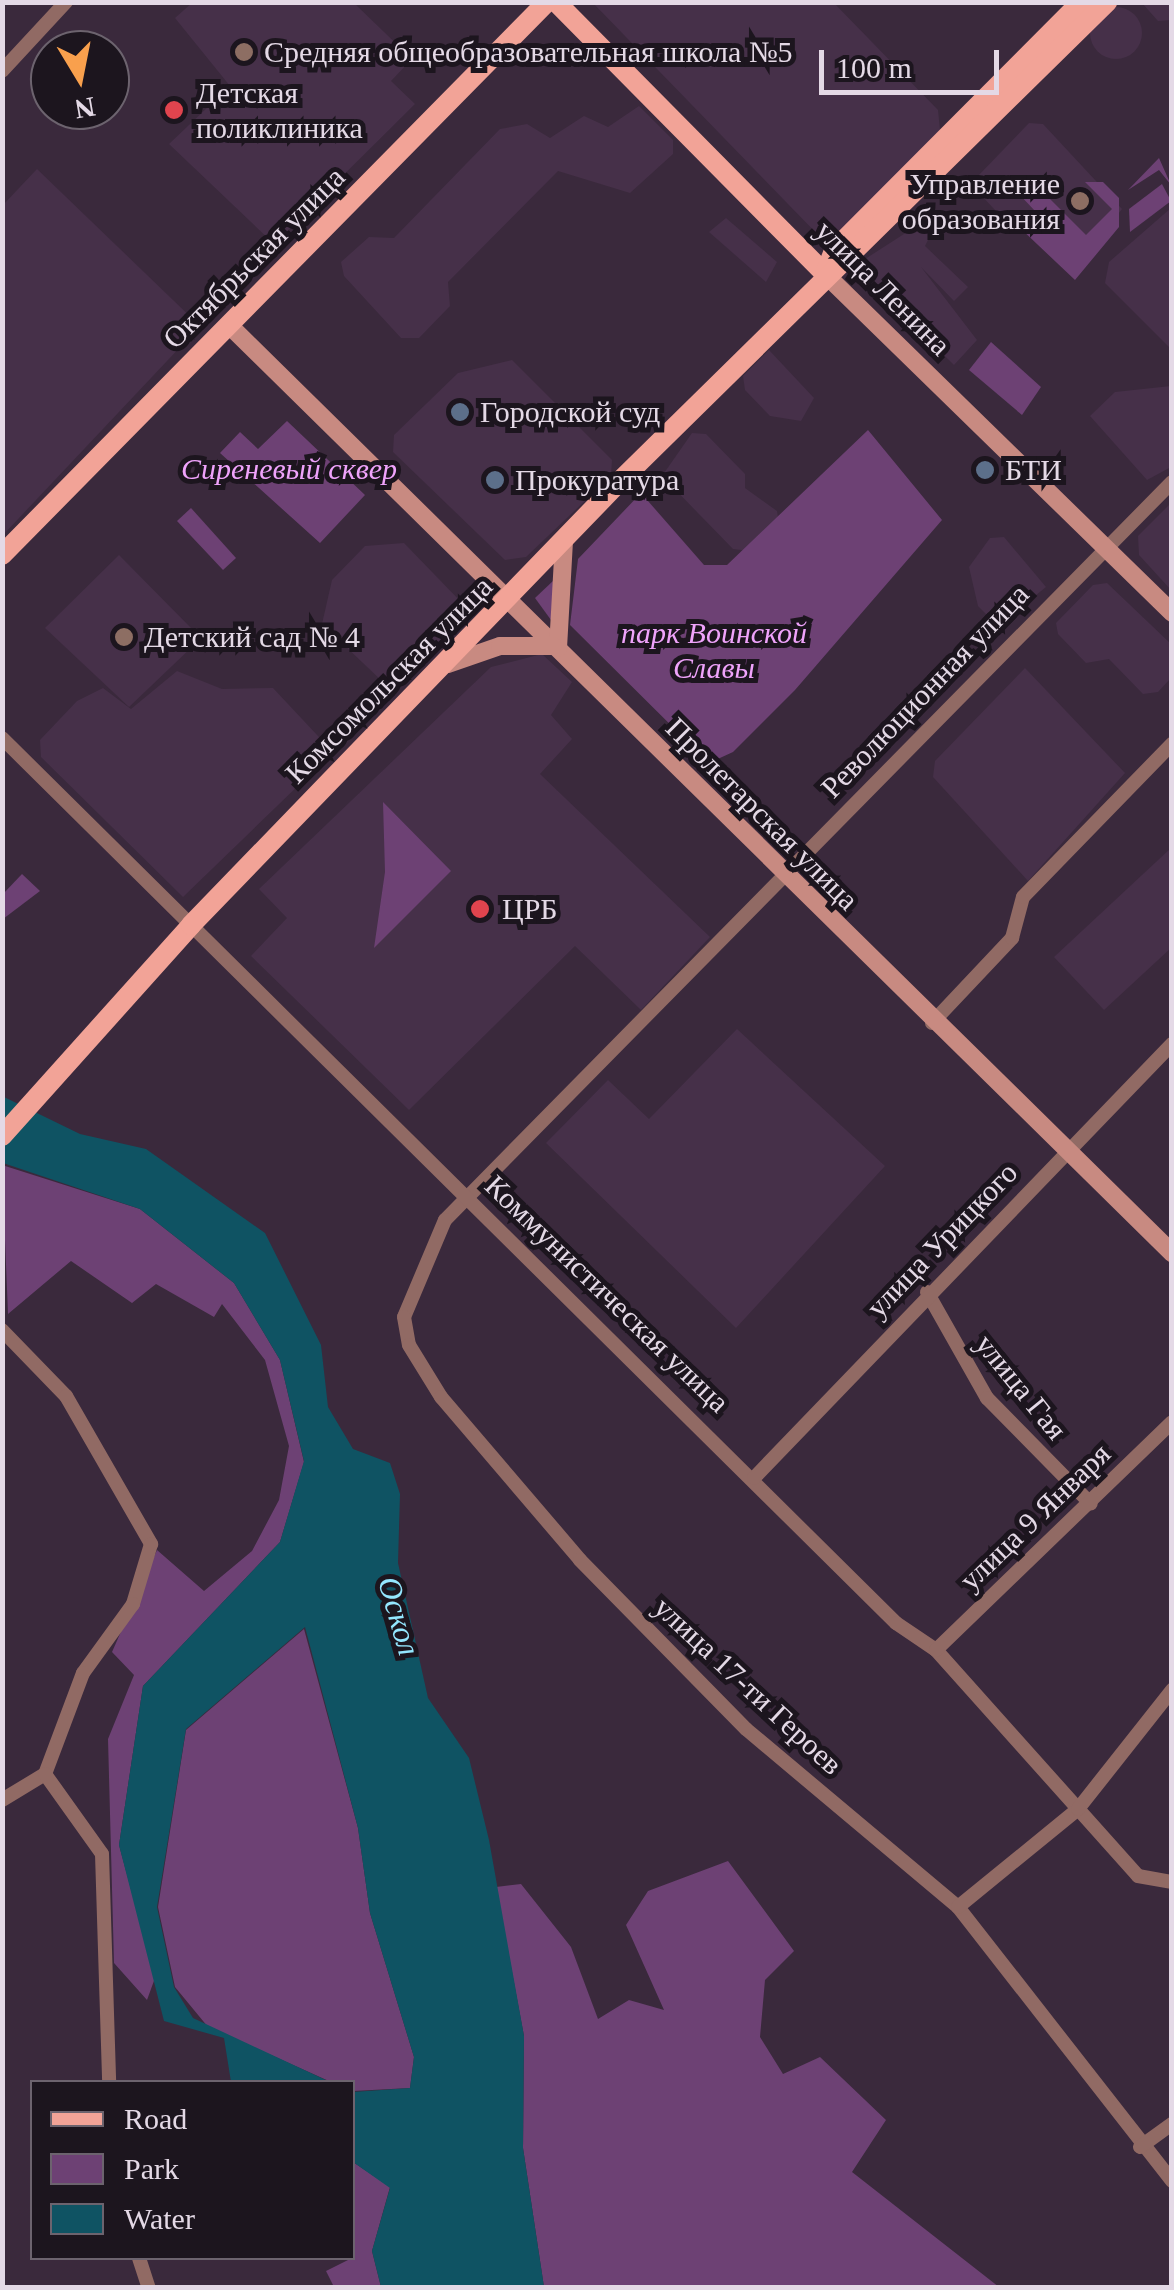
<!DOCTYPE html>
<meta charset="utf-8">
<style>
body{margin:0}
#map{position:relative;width:1174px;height:2290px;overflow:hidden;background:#3a293c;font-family:Georgia,serif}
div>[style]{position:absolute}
.built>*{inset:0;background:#463049}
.round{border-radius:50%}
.green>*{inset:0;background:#6d4174}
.water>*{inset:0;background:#0f5363}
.minor>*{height:14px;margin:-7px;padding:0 7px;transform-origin:7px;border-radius:7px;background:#916a64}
.secondary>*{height:18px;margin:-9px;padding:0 9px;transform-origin:9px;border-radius:9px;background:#c88a81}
.primary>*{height:20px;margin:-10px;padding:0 10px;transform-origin:10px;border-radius:10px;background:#f2a397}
.dots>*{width:28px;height:28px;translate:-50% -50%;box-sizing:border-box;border:5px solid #1c151e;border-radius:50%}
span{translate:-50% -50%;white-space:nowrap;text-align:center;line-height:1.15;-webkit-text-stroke:10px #1c151e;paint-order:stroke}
.poi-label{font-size:30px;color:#e4d9e6}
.left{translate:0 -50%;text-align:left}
.right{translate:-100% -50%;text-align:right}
.street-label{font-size:30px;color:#e4d9e6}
.park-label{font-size:30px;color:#efa3fb;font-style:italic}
.water-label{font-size:32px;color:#94e6fe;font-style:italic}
.frame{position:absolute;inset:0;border:5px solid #e4d9e6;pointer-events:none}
.legend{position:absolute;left:30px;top:2080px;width:325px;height:180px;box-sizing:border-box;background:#1c151e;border:2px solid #6c636e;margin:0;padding:12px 18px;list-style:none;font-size:30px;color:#e4d9e6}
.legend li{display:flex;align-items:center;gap:20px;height:50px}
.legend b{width:50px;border:2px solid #6c636e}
.north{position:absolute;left:30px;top:30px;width:100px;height:100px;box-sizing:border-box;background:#1c151e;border:2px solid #6c636e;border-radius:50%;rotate:170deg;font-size:28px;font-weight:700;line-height:40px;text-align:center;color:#e4d9e6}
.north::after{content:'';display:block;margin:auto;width:35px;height:45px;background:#f9a04d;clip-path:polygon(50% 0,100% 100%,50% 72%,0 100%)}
.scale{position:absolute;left:819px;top:50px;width:180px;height:45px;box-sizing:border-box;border:5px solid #e4d9e6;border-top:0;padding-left:12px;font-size:30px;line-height:35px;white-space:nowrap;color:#e4d9e6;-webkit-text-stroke:8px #1c151e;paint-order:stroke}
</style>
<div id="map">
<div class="built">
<i style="clip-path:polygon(193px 2px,354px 3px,412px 59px,391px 81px,415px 104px,274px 244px,169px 144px,230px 86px,175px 18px)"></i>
<i style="clip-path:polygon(593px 3px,834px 3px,938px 110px,940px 130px,836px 240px,821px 238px)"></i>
<i style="clip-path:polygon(1142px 3px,1171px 3px,1171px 20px,1158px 21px)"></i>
<i class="round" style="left:1090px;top:7px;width:52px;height:52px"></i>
<i style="clip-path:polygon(639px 106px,673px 140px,673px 154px,630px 193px,558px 171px,448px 282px,450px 306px,419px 338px,401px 338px,344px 276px,341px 262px,369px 237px,394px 238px,500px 129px,527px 124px,550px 138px,584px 116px,608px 127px)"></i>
<i style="clip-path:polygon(1029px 123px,1043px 124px,1122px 209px,1093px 247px,1013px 229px,978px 192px,977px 177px)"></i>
<i style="clip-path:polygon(37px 169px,200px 326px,3px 535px,3px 205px)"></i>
<i style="clip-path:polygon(1171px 208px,1171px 349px,1105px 283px,1109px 262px)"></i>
<i style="clip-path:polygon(726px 218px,777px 262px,766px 282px,709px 232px)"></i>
<i style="clip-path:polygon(918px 225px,933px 230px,925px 246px,968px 287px,954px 301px,921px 267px,977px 340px,954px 365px,865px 277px,862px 261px)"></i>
<i style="clip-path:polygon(769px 350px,814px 398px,801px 421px,770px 416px,745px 390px,743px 376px)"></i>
<i style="clip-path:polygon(512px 360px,612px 460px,611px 476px,526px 557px,505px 560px,393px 452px,394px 435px,458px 373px)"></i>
<i style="clip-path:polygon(1171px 386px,1171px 467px,1147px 480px,1090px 416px,1115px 392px)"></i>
<i style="clip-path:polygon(692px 433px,706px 434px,745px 474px,745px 488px,777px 511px,779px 524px,750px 551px,733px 549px,662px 476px)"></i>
<i style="clip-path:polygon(1171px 503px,1171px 590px,1139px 555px,1138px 536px)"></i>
<i style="clip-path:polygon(1004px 537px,1046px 587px,998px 626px,978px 606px,969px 567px,990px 538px)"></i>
<i style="clip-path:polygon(404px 543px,463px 604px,461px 623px,399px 680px,384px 683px,322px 624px,332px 580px,365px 546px)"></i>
<i style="clip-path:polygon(119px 555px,192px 629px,193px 646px,129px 707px,45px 628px)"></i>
<i style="clip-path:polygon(1107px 583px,1171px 644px,1171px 678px,1158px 692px,1143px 694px,1109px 659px,1086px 663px,1058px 634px,1056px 623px,1093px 585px)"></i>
<i style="clip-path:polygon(542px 654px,572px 682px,551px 715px,572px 739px,540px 774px,710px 937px,641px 1010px,575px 946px,409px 1110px,251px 956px,287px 918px,259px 889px,491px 667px)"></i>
<i style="clip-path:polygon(1025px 668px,1125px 773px,1028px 881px,933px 777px,935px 761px)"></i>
<i style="clip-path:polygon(177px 671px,222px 689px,273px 688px,333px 752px,183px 897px,41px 757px,40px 740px,77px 701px,103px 688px,131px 709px)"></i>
<i style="clip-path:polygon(1171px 848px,1171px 948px,1104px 1010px,1054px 957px)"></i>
<i style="clip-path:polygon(737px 1029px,885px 1166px,736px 1328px,546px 1143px,608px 1080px,649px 1119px)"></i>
</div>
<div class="green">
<i style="clip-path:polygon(1159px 158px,1171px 185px,1159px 170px,1128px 190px)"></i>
<i style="clip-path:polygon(1031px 180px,1086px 235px,1112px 209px,1085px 182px,1103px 182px,1119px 198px,1119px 227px,1075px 280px,1019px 227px,1035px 211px,1018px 193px)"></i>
<i style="clip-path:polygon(1162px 184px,1171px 201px,1130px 232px,1129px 209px)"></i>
<i style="clip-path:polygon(991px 342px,1041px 387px,1022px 415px,969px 370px)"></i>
<i style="clip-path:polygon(287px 421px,365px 495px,320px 543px,220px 453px,240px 432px,258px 449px)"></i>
<i style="clip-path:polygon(868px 430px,942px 520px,795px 690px,733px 752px,709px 763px,570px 625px,578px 559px,641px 493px,704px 565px,727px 565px)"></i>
<i style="clip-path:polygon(191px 508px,236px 558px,223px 570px,177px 521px)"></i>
<i style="clip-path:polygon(554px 580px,551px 620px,535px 598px)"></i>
<i style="clip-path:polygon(383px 802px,451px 871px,374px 948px,385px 872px)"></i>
<i style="clip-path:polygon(22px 874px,40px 891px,3px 919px,3px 894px)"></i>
<i style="clip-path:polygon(2px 1165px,140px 1209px,234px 1283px,280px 1360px,304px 1462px,280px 1542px,143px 1686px,119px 1845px,155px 1978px,147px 2000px,114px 1963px,108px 1739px,134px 1675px,112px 1652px,157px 1550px,204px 1591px,252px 1551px,279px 1500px,289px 1446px,265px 1360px,222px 1304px,214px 1317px,156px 1284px,132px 1303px,71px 1261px,8px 1314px)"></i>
<i style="clip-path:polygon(304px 1629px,358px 1828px,370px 1913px,414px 2057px,410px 2088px,353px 2091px,352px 2082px,331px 2082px,208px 2027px,175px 1987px,158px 1907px,186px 1730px)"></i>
<i style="clip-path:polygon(728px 1861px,794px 1951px,765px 1980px,760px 2037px,783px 2074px,820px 2057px,886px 2120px,852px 2172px,999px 2287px,544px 2287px,523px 2148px,524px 2036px,496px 1887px,521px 1884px,571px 1947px,598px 2019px,629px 2000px,664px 2010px,626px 1925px,648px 1891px)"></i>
<i style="clip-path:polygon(353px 2162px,390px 2187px,372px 2251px,381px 2287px,334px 2287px,326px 2271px,352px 2258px)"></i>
</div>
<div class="water">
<i style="clip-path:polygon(2px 1096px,80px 1134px,146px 1149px,265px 1233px,321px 1345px,328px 1407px,353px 1449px,390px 1463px,400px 1494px,398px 1563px,428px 1698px,469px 1758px,489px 1840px,524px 2036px,523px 2148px,544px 2287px,381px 2287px,372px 2251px,390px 2188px,353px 2162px,353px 2092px,410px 2088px,414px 2057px,370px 1913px,358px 1828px,305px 1627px,186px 1729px,157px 1907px,174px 1987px,193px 2018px,330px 2082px,231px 2082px,224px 2038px,164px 2021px,119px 1845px,143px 1686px,280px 1542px,304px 1461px,280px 1360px,234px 1283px,140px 1209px,3px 1163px)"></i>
</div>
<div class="minor">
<i style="left:2px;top:71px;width:94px;rotate:-47.2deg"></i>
<i style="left:1172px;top:482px;width:1036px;rotate:134.57deg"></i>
<i style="left:445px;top:1220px;width:105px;rotate:112.9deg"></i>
<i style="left:404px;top:1317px;width:28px;rotate:80deg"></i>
<i style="left:409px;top:1345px;width:61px;rotate:58.4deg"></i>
<i style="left:441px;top:1397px;width:214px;rotate:49.5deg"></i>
<i style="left:580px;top:1560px;width:237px;rotate:45.5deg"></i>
<i style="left:746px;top:1729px;width:277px;rotate:40deg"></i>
<i style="left:958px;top:1907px;width:348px;rotate:52deg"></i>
<i style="left:2px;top:738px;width:1258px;rotate:44.71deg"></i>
<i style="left:896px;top:1623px;width:48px;rotate:34deg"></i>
<i style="left:936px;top:1650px;width:303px;rotate:48.2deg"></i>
<i style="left:1138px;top:1876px;width:35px;rotate:10deg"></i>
<i style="left:932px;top:1023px;width:117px;rotate:-46.7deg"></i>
<i style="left:1012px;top:938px;width:42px;rotate:-75deg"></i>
<i style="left:1023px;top:897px;width:214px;rotate:-45.8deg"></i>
<i style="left:927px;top:1292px;width:122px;rotate:60.5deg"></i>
<i style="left:987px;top:1398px;width:148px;rotate:45.5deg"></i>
<i style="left:2px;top:1330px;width:92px;rotate:45.9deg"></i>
<i style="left:66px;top:1396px;width:171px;rotate:60.1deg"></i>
<i style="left:151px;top:1544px;width:63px;rotate:106.7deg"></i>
<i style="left:133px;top:1604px;width:85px;rotate:125.9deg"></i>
<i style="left:83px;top:1673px;width:108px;rotate:110.6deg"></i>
<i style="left:45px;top:1774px;width:50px;rotate:148.8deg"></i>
<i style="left:754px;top:1478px;width:603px;rotate:-46.08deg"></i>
<i style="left:936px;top:1650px;width:328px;rotate:-44deg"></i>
<i style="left:45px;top:1774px;width:98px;rotate:54.5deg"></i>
<i style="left:102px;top:1854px;width:228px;rotate:88.2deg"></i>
<i style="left:958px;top:1907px;width:155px;rotate:-39.2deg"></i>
<i style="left:1078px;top:1809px;width:152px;rotate:-51.7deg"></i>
<i style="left:1140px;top:2147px;width:39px;rotate:-36deg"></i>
<i style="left:139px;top:2258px;width:32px;rotate:72deg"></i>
</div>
<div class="secondary">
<i style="left:825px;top:274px;width:485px;rotate:44.3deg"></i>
<i style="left:230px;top:326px;width:1322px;rotate:44.54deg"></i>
<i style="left:558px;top:648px;width:109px;rotate:-86.8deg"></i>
<i style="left:448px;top:664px;width:55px;rotate:-19.1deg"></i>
<i style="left:500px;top:646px;width:53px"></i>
</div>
<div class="primary">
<i style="left:556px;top:2px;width:383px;rotate:45.3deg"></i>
<i style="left:825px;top:274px;width:26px;rotate:-69deg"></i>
<i style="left:834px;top:250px;width:350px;rotate:-45.1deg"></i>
<i style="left:2px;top:555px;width:776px;rotate:-45.42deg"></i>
<i style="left:2px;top:1136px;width:283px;rotate:-48.1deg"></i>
<i style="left:191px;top:925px;width:619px;rotate:-45.98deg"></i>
<i style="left:621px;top:480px;width:682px;rotate:-44.52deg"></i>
</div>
<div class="dots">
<i style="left:244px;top:52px;background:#8d6e63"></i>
<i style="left:174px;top:110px;background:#e0444e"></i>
<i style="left:1080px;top:201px;background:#8d6e63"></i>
<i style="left:460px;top:412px;background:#5c6f8a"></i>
<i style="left:985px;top:470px;background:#5c6f8a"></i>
<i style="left:495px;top:480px;background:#5c6f8a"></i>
<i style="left:124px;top:637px;background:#8d6e63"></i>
<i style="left:480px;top:909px;background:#e0444e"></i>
</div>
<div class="poi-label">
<span class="left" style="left:264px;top:52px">Средняя общеобразовательная школа №5</span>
<span class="left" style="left:196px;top:110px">Детская<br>поликлиника</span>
<span class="right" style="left:1060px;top:201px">Управление<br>образования</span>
<span class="left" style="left:480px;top:412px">Городской суд</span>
<span class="left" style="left:1005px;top:470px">БТИ</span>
<span class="left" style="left:515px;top:480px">Прокуратура</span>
<span class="left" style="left:144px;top:637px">Детский сад № 4</span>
<span class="left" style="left:502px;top:909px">ЦРБ</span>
</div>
<div class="street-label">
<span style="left:254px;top:258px;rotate:-45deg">Октябрьская улица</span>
<span style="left:883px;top:288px;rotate:45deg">улица Ленина</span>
<span style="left:389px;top:680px;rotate:-45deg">Комсомольская улица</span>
<span style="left:925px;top:691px;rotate:-46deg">Революционная улица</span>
<span style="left:762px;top:814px;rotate:45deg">Пролетарская улица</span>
<span style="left:942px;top:1240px;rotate:-46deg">улица Урицкого</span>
<span style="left:607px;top:1294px;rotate:44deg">Коммунистическая улица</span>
<span style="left:1021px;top:1387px;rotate:51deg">улица Гая</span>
<span style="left:1035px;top:1517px;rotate:-44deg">улица 9 Января</span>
<span style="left:748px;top:1686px;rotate:43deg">улица 17-ти Героев</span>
</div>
<div class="park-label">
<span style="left:289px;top:469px">Сиреневый сквер</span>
<span style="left:714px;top:650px">парк Воинской<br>Славы</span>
</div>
<div class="water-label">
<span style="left:399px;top:1616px;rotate:74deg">Оскол</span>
</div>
<div class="frame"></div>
<ul class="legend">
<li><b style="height:12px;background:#f2a397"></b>Road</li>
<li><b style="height:28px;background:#6d4174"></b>Park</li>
<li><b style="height:28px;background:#0f5363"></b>Water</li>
</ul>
<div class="north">N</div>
<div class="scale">100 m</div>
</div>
